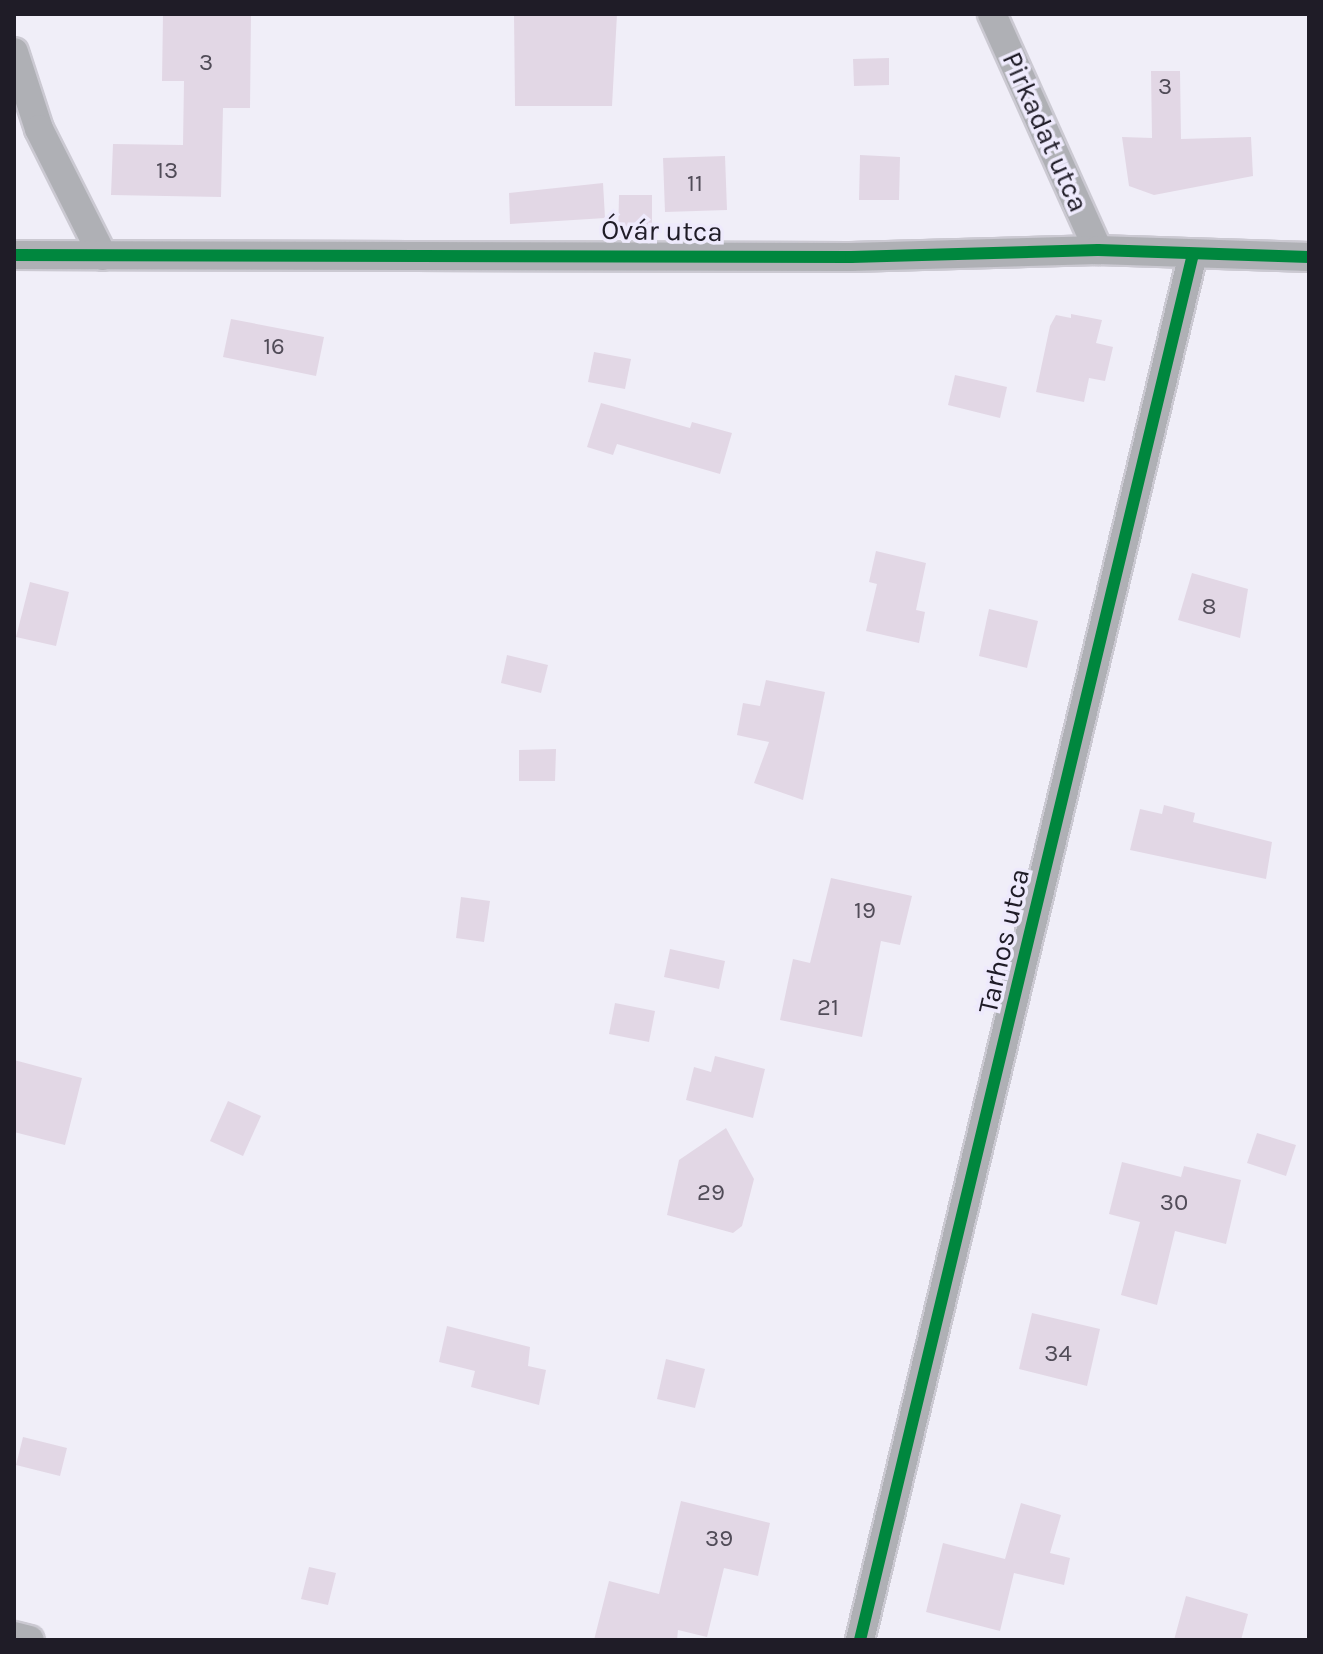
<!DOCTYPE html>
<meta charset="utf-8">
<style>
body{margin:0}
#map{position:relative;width:1323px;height:1654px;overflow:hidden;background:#f0eef8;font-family:Karla,sans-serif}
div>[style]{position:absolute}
.building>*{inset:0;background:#e2d7e5}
.roads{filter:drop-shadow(2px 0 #cbc9d2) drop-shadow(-2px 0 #cbc9d2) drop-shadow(0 2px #cbc9d2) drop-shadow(0 -2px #cbc9d2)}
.minor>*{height:28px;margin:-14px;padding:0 14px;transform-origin:14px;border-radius:14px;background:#afb0b5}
.cycleway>*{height:12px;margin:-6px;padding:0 6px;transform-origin:6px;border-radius:6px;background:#00873e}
span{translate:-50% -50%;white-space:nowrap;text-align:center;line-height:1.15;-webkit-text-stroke:7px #eeeafc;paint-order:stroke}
.number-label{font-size:24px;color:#514c58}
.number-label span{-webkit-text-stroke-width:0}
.street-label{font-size:28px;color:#1f1c27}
.frame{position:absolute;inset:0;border:16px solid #1f1c27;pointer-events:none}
</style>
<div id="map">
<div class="building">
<i style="clip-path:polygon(163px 14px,251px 14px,250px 108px,223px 108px,221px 197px,111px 195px,113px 144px,183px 145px,184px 81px,162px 81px)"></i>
<i style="clip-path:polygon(514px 14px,617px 14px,612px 106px,515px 106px)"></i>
<i style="clip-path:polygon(889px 58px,889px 85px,854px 86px,853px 59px)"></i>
<i style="clip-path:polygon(1151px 71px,1180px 71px,1181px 139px,1251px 137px,1253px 176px,1154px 195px,1129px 186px,1122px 137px,1152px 138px)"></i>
<i style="clip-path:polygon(860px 155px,900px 157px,899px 200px,859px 200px)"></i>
<i style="clip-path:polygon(725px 156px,727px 210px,665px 212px,663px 158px)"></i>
<i style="clip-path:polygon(603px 183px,605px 218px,510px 224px,509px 193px)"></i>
<i style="clip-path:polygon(619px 195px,652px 195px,652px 238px,618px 238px)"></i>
<i style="clip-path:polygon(1071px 314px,1102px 320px,1096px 343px,1113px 347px,1105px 381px,1089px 378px,1084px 402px,1036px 392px,1050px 326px,1056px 315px,1071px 318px)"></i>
<i style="clip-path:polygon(231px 319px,324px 337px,316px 376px,223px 357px)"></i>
<i style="clip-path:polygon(594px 352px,631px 359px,625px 389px,588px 382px)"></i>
<i style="clip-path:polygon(955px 375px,1007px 387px,1000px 418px,948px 405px)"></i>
<i style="clip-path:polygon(601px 403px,690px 428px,692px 422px,732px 433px,720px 474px,617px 444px,613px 455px,587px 447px)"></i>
<i style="clip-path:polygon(876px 551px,926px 563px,916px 610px,925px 612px,919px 643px,866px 631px,877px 584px,869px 582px)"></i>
<i style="clip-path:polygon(1192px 573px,1248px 589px,1240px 638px,1178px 620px)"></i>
<i style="clip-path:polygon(30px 582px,69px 592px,56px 646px,16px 637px)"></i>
<i style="clip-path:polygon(989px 609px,1038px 621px,1027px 668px,979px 656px)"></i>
<i style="clip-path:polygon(507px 655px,548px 665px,541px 693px,501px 683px)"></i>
<i style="clip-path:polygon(766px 680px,825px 692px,803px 800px,754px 783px,769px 742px,737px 735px,743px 703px,760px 706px)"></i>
<i style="clip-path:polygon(556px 749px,555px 781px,519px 781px,519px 750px)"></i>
<i style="clip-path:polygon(1164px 805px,1195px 813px,1193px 822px,1272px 842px,1266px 879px,1130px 850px,1140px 809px,1162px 814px)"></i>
<i style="clip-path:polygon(831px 878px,912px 896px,900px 945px,881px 941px,862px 1037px,780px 1020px,793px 959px,810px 963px)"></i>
<i style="clip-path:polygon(461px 897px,490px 901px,484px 942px,456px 938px)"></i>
<i style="clip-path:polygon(670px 949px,725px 961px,719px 989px,664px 977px)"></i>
<i style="clip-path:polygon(615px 1003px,655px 1011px,649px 1042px,609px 1034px)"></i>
<i style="clip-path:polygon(715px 1056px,765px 1069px,753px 1118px,686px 1100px,694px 1067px,711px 1072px)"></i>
<i style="clip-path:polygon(14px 1060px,82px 1078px,65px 1145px,14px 1132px)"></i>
<i style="clip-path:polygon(228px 1101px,261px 1116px,243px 1156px,210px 1141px)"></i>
<i style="clip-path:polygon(726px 1128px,754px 1179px,742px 1226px,733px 1233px,667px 1215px,679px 1160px)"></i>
<i style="clip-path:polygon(1257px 1133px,1296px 1145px,1286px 1176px,1247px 1163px)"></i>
<i style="clip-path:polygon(1122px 1162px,1181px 1177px,1184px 1166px,1241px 1180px,1226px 1244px,1175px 1231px,1157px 1305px,1121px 1295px,1140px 1222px,1109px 1214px)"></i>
<i style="clip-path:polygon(1032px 1313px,1100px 1329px,1087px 1386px,1019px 1369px)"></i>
<i style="clip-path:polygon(447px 1326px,530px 1347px,528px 1366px,546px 1370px,539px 1405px,471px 1387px,475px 1371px,439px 1362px)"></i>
<i style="clip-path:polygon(666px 1359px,705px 1369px,695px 1408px,657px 1399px)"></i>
<i style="clip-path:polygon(23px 1437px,67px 1448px,60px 1476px,16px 1465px)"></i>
<i style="clip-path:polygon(681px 1501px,770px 1523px,758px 1576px,724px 1568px,707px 1637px,678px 1630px,677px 1640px,594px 1640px,609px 1581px,659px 1594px)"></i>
<i style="clip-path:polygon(1021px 1503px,1061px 1515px,1050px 1553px,1070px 1558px,1064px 1585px,1014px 1573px,1000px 1631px,926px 1612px,943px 1543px,1005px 1559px)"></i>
<i style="clip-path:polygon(309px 1567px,336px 1573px,328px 1605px,301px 1599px)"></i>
<i style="clip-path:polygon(1186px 1596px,1248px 1614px,1241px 1640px,1174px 1640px)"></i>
</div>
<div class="roads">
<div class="minor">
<i style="left:992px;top:14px;width:259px;rotate:65.8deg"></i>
<i style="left:14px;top:52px;width:81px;rotate:72deg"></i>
<i style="left:39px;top:129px;width:142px;rotate:63.3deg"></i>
<i style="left:14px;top:255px;width:837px;rotate:0.14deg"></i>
<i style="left:851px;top:257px;width:247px;rotate:-1.6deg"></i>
<i style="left:1098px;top:250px;width:211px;rotate:1.9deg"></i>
<i style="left:14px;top:1636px;width:16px;rotate:14deg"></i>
<i style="left:860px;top:1640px;width:1425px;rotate:-76.49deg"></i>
</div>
</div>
<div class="cycleway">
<i style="left:14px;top:255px;width:837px;rotate:0.14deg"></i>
<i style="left:851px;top:257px;width:247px;rotate:-1.6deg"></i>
<i style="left:1098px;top:250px;width:211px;rotate:1.9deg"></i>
<i style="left:860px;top:1640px;width:1425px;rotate:-76.49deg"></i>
</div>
<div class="number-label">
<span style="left:206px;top:63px">3</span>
<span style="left:1165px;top:87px">3</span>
<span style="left:167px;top:171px">13</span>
<span style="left:695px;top:184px">11</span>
<span style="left:274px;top:347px">16</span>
<span style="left:1209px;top:607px">8</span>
<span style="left:865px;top:911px">19</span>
<span style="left:828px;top:1008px">21</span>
<span style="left:711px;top:1193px">29</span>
<span style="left:1174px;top:1203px">30</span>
<span style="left:1058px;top:1354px">34</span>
<span style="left:719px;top:1539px">39</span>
</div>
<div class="street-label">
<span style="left:1045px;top:132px;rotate:66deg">Pirkadat utca</span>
<span style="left:662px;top:231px;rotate:1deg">Óvár utca</span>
<span style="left:1004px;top:941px;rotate:-77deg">Tarhos utca</span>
</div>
<div class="frame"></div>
</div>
